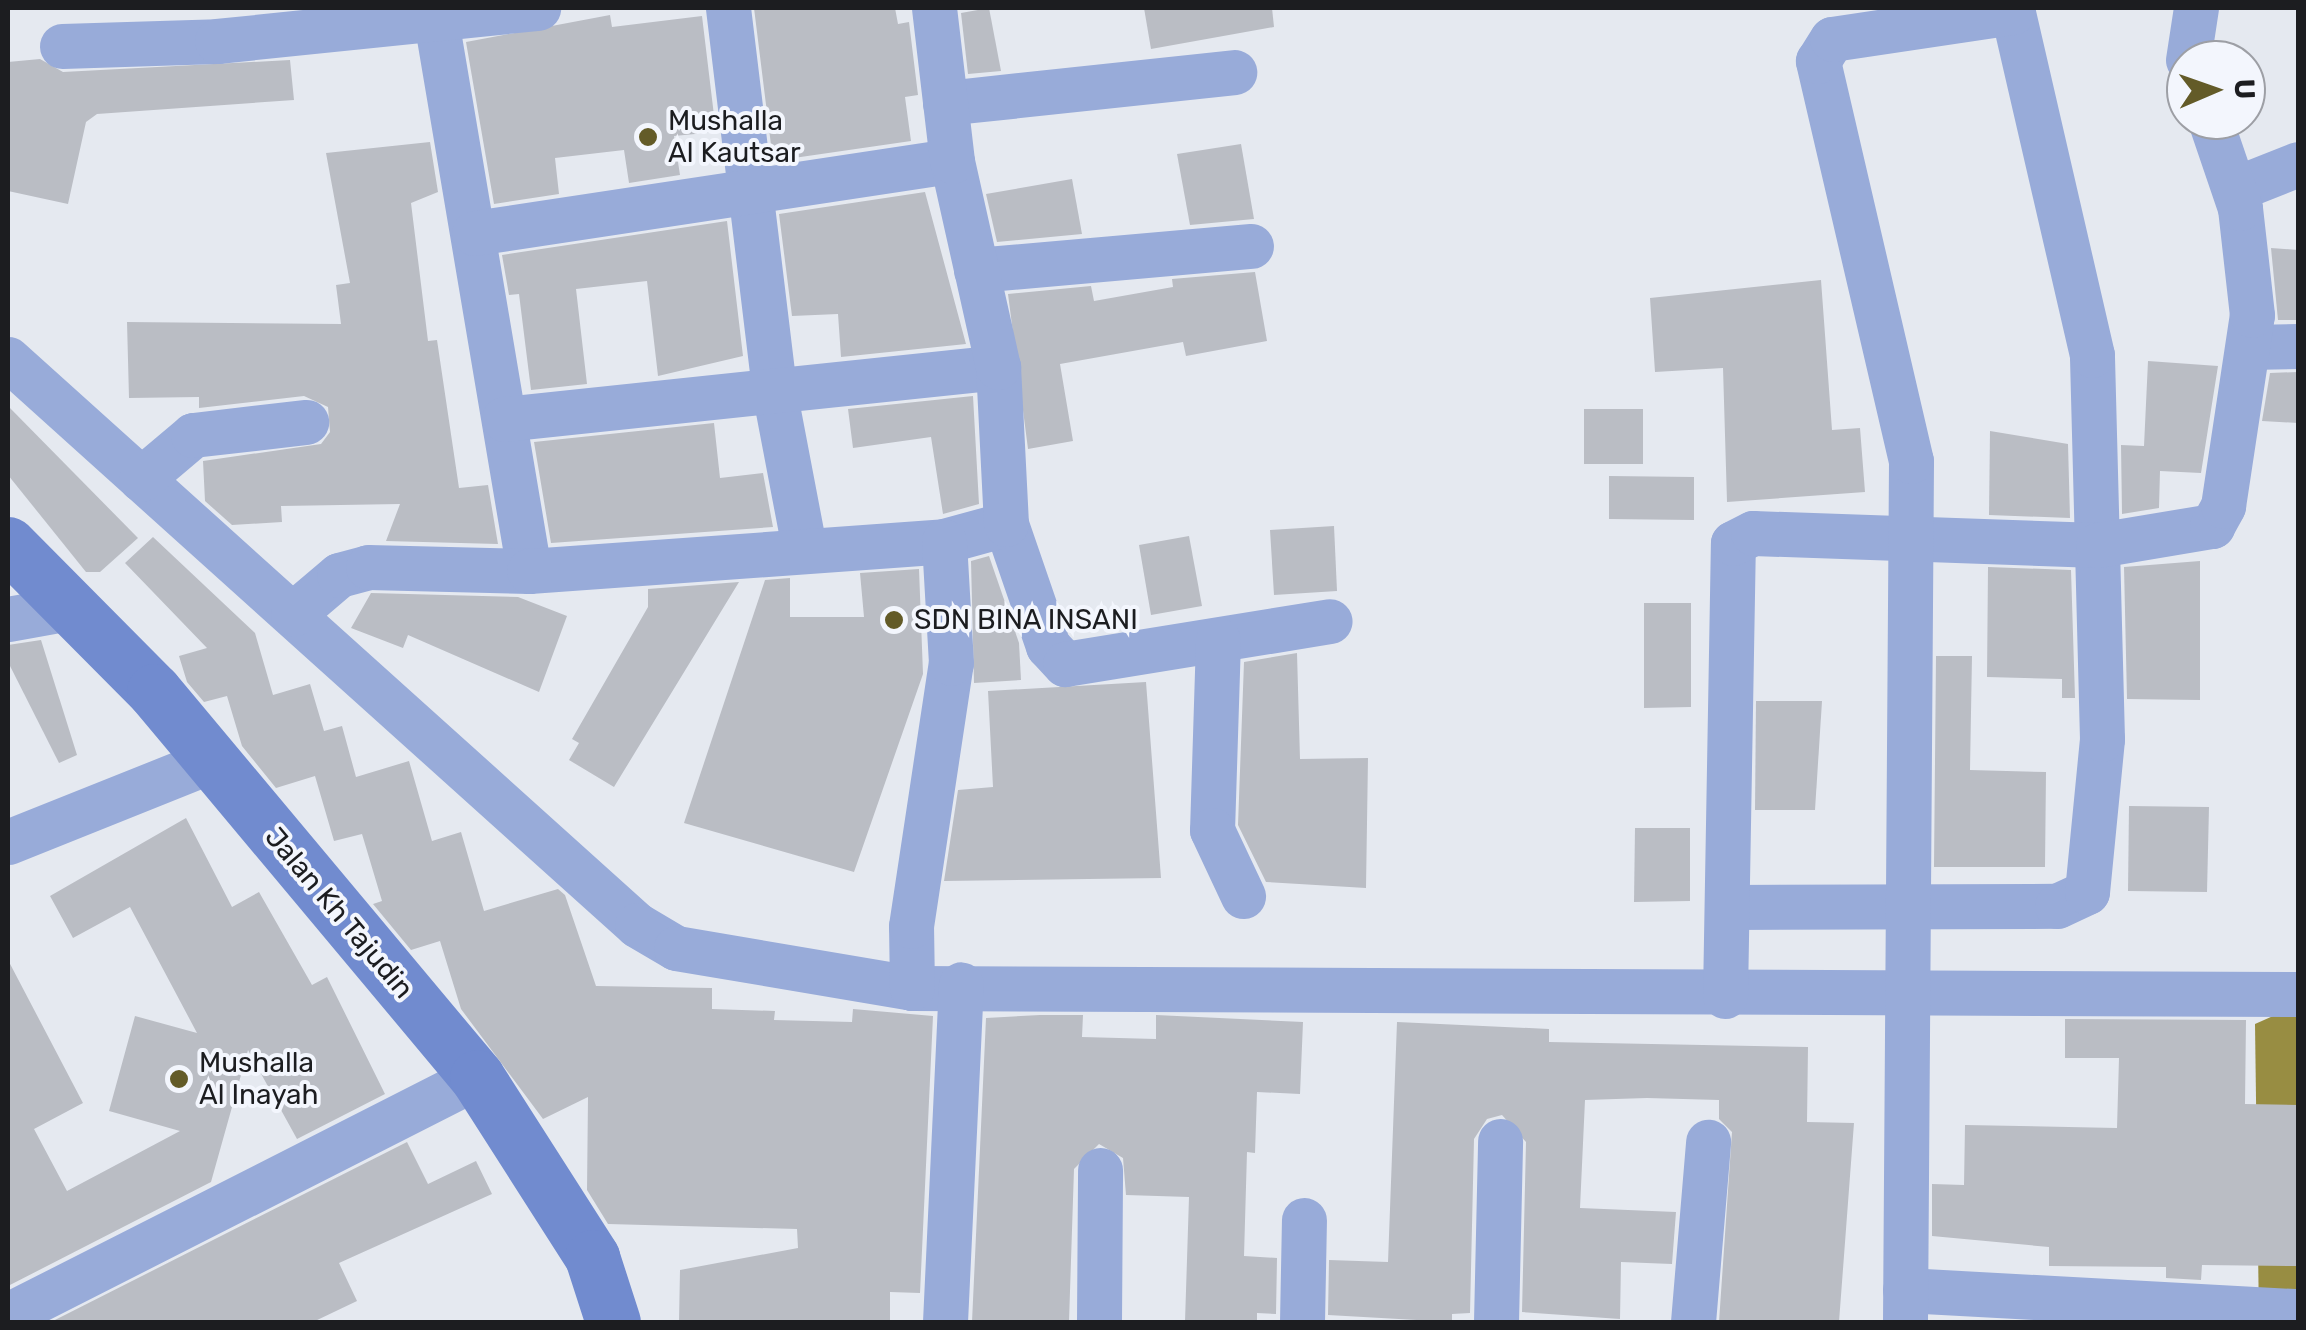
<!DOCTYPE html>
<style>
body{margin:0}
#map{position:relative;width:2306px;height:1330px;overflow:hidden;background:#e5e9f0;font-family:Rubik,sans-serif}
div>[style]{position:absolute}
.water>*{inset:0;background:#988d42}
.building>*{inset:0;background:#babdc4}
.street>*{height:45px;margin:-22.5px;padding:0 22.5px;transform-origin:22.5px;border-radius:22.5px;background:#98abd9}
.secondary>*{height:55px;margin:-27.5px;padding:0 27.5px;transform-origin:27.5px;border-radius:27.5px;background:#718bcf}
.dots>*{width:28px;height:28px;translate:-50% -50%;box-sizing:border-box;border:5px solid #f3f6fd;border-radius:50%}
span{translate:-50% -50%;white-space:nowrap;text-align:center;line-height:1.15;-webkit-text-stroke:8px #f3f6fd;paint-order:stroke}
.poi-label{font-size:28px;color:#1c1d20}
.left{translate:0 -50%;text-align:left}
.street-label{font-size:28px;color:#1c1d20}
.frame{position:absolute;inset:0;border:10px solid #1c1d20;pointer-events:none}
.north{position:absolute;left:2166px;top:40px;width:100px;height:100px;box-sizing:border-box;background:#f3f6fd;border:2px solid #9d9fa5;border-radius:50%;rotate:88deg;font-size:28px;font-weight:700;line-height:40px;text-align:center;color:#1c1d20}
.north::after{content:'';display:block;margin:auto;width:35px;height:45px;background:#635b28;clip-path:polygon(50% 0,100% 100%,50% 72%,0 100%)}
</style>
<div id="map">
<div class="water">
<i style="clip-path:polygon(2298px 1005px,2298px 1322px,2259px 1322px,2255px 1024px)"></i>
</div>
<div class="building">
<i style="clip-path:polygon(754px 8px,895px 8px,898px 24px,909px 22px,918px 95px,905px 97px,911px 141px,773px 161px)"></i>
<i style="clip-path:polygon(989px 8px,1001px 71px,968px 74px,961px 13px)"></i>
<i style="clip-path:polygon(1144px 8px,1272px 8px,1274px 27px,1151px 49px)"></i>
<i style="clip-path:polygon(610px 15px,612px 27px,702px 16px,716px 132px,674px 136px,680px 175px,629px 183px,624px 150px,555px 158px,559px 194px,494px 204px,466px 42px)"></i>
<i style="clip-path:polygon(40px 59px,63px 72px,290px 60px,294px 100px,97px 114px,86px 122px,68px 204px,8px 191px,8px 62px)"></i>
<i style="clip-path:polygon(430px 142px,438px 192px,411px 203px,428px 341px,437px 340px,459px 488px,488px 485px,498px 544px,386px 541px,400px 504px,281px 506px,282px 522px,232px 525px,205px 501px,203px 461px,321px 444px,330px 432px,328px 407px,304px 396px,199px 408px,199px 397px,129px 398px,127px 322px,341px 324px,336px 285px,350px 283px,326px 153px)"></i>
<i style="clip-path:polygon(1241px 144px,1254px 219px,1190px 225px,1177px 154px)"></i>
<i style="clip-path:polygon(1072px 179px,1082px 234px,997px 242px,986px 194px)"></i>
<i style="clip-path:polygon(925px 192px,966px 344px,841px 357px,838px 314px,792px 316px,779px 214px)"></i>
<i style="clip-path:polygon(727px 221px,743px 356px,658px 376px,647px 281px,576px 289px,587px 384px,531px 390px,519px 294px,509px 295px,502px 255px)"></i>
<i style="clip-path:polygon(2271px 248px,2298px 250px,2298px 320px,2278px 320px)"></i>
<i style="clip-path:polygon(1255px 272px,1267px 341px,1186px 356px,1183px 342px,1060px 364px,1073px 441px,1028px 449px,1008px 294px,1091px 286px,1094px 301px,1173px 287px,1172px 279px)"></i>
<i style="clip-path:polygon(1821px 280px,1832px 430px,1860px 428px,1865px 492px,1727px 502px,1723px 368px,1655px 372px,1650px 298px)"></i>
<i style="clip-path:polygon(2148px 361px,2218px 366px,2201px 473px,2160px 471px,2159px 508px,2122px 514px,2121px 445px,2144px 446px)"></i>
<i style="clip-path:polygon(2298px 372px,2298px 423px,2262px 421px,2270px 373px)"></i>
<i style="clip-path:polygon(973px 396px,979px 504px,943px 514px,931px 437px,853px 448px,848px 409px)"></i>
<i style="clip-path:polygon(8px 406px,138px 538px,100px 572px,86px 572px,8px 475px)"></i>
<i style="clip-path:polygon(1584px 409px,1643px 409px,1643px 464px,1584px 464px)"></i>
<i style="clip-path:polygon(714px 423px,720px 478px,763px 473px,773px 527px,551px 543px,534px 442px)"></i>
<i style="clip-path:polygon(1990px 431px,2068px 444px,2070px 518px,1989px 515px)"></i>
<i style="clip-path:polygon(1609px 476px,1694px 477px,1694px 520px,1609px 519px)"></i>
<i style="clip-path:polygon(1334px 526px,1337px 591px,1274px 595px,1270px 530px)"></i>
<i style="clip-path:polygon(1189px 536px,1202px 606px,1151px 615px,1139px 545px)"></i>
<i style="clip-path:polygon(153px 537px,255px 633px,273px 695px,310px 684px,324px 731px,342px 726px,356px 777px,409px 761px,432px 841px,461px 832px,484px 911px,558px 889px,565px 895px,596px 986px,712px 988px,712px 1009px,775px 1011px,774px 1020px,852px 1022px,853px 1009px,933px 1016px,920px 1293px,890px 1292px,890px 1322px,679px 1322px,680px 1270px,798px 1248px,797px 1229px,608px 1224px,587px 1190px,588px 1097px,543px 1119px,461px 1009px,440px 941px,411px 950px,373px 904px,382px 901px,362px 834px,334px 841px,315px 776px,276px 788px,242px 746px,227px 696px,204px 702px,187px 682px,179px 656px,207px 648px,125px 563px)"></i>
<i style="clip-path:polygon(989px 556px,1019px 643px,1021px 680px,974px 683px,971px 561px)"></i>
<i style="clip-path:polygon(2200px 561px,2200px 700px,2127px 699px,2124px 567px)"></i>
<i style="clip-path:polygon(1988px 567px,2071px 570px,2075px 698px,2062px 698px,2062px 679px,1987px 677px)"></i>
<i style="clip-path:polygon(919px 569px,923px 674px,854px 872px,684px 823px,765px 580px,790px 578px,790px 617px,864px 617px,860px 573px)"></i>
<i style="clip-path:polygon(739px 582px,614px 787px,569px 760px,579px 743px,572px 739px,648px 607px,648px 589px)"></i>
<i style="clip-path:polygon(371px 593px,518px 597px,567px 616px,539px 692px,408px 635px,403px 648px,351px 628px)"></i>
<i style="clip-path:polygon(1644px 603px,1691px 603px,1691px 707px,1644px 708px)"></i>
<i style="clip-path:polygon(41px 640px,77px 755px,59px 763px,8px 662px,8px 645px)"></i>
<i style="clip-path:polygon(1297px 653px,1300px 759px,1368px 758px,1366px 888px,1266px 882px,1238px 825px,1244px 662px)"></i>
<i style="clip-path:polygon(1936px 656px,1972px 656px,1970px 770px,2046px 772px,2045px 867px,1934px 867px)"></i>
<i style="clip-path:polygon(1146px 682px,1161px 878px,944px 881px,958px 790px,993px 787px,988px 691px)"></i>
<i style="clip-path:polygon(1756px 701px,1822px 701px,1815px 810px,1755px 810px)"></i>
<i style="clip-path:polygon(2129px 806px,2209px 807px,2207px 892px,2128px 891px)"></i>
<i style="clip-path:polygon(186px 818px,232px 907px,259px 892px,312px 985px,327px 977px,385px 1094px,297px 1139px,248px 1050px,211px 1182px,8px 1286px,8px 960px,83px 1103px,34px 1129px,67px 1191px,180px 1131px,109px 1111px,135px 1016px,197px 1033px,130px 907px,73px 938px,50px 896px)"></i>
<i style="clip-path:polygon(1635px 828px,1690px 828px,1690px 901px,1634px 902px)"></i>
<i style="clip-path:polygon(1040px 1015px,1083px 1015px,1082px 1037px,1156px 1039px,1156px 1015px,1303px 1022px,1300px 1094px,1257px 1092px,1255px 1153px,1247px 1152px,1244px 1256px,1277px 1258px,1276px 1314px,1257px 1313px,1257px 1322px,1185px 1322px,1189px 1197px,1126px 1195px,1123px 1158px,1099px 1144px,1074px 1169px,1069px 1322px,972px 1322px,986px 1018px)"></i>
<i style="clip-path:polygon(2065px 1019px,2246px 1020px,2245px 1104px,2298px 1105px,2298px 1266px,2202px 1265px,2201px 1280px,2166px 1278px,2166px 1267px,2049px 1266px,2049px 1247px,1932px 1236px,1932px 1184px,1964px 1185px,1965px 1125px,2117px 1128px,2119px 1058px,2065px 1058px)"></i>
<i style="clip-path:polygon(1397px 1022px,1549px 1029px,1549px 1042px,1808px 1047px,1807px 1122px,1854px 1123px,1839px 1322px,1719px 1322px,1732px 1132px,1719px 1119px,1719px 1100px,1647px 1098px,1585px 1100px,1580px 1208px,1676px 1212px,1672px 1264px,1621px 1262px,1620px 1319px,1522px 1312px,1526px 1142px,1502px 1115px,1487px 1119px,1474px 1139px,1470px 1313px,1452px 1314px,1452px 1322px,1328px 1315px,1329px 1260px,1388px 1262px)"></i>
<i style="clip-path:polygon(407px 1142px,428px 1184px,476px 1161px,492px 1194px,339px 1263px,357px 1301px,313px 1322px,51px 1322px)"></i>
</div>
<div class="street">
<i style="left:434px;top:8px;width:571px;rotate:80.42deg"></i>
<i style="left:728px;top:8px;width:385px;rotate:83.1deg"></i>
<i style="left:774px;top:390px;width:161px;rotate:79.2deg"></i>
<i style="left:62px;top:46px;width:155px;rotate:-1.8deg"></i>
<i style="left:217px;top:41px;width:323px;rotate:-5.9deg"></i>
<i style="left:2188px;top:60px;width:53px;rotate:-81.3deg"></i>
<i style="left:945px;top:103px;width:291px;rotate:-6.1deg"></i>
<i style="left:2235px;top:189px;width:68px;rotate:-21.6deg"></i>
<i style="left:474px;top:233px;width:483px;rotate:-8.6deg"></i>
<i style="left:976px;top:270px;width:276px;rotate:-5deg"></i>
<i style="left:2248px;top:347px;width:50px;rotate:-1.1deg"></i>
<i style="left:8px;top:359px;width:846px;rotate:41.98deg"></i>
<i style="left:637px;top:925px;width:45px;rotate:30.5deg"></i>
<i style="left:676px;top:948px;width:239px;rotate:9.6deg"></i>
<i style="left:912px;top:988px;width:1386px;rotate:0.25deg"></i>
<i style="left:504px;top:419px;width:497px;rotate:-6deg"></i>
<i style="left:141px;top:479px;width:68px;rotate:-40.2deg"></i>
<i style="left:193px;top:435px;width:114px;rotate:-6.6deg"></i>
<i style="left:1006px;top:524px;width:129px;rotate:71deg"></i>
<i style="left:1048px;top:646px;width:25px;rotate:47deg"></i>
<i style="left:1065px;top:664px;width:268px;rotate:-9.2deg"></i>
<i style="left:293px;top:614px;width:60px;rotate:-40.3deg"></i>
<i style="left:339px;top:575px;width:30px;rotate:-15deg"></i>
<i style="left:368px;top:567px;width:161px;rotate:1.4deg"></i>
<i style="left:529px;top:571px;width:416px;rotate:-4.1deg"></i>
<i style="left:944px;top:541px;width:64px;rotate:-15.3deg"></i>
<i style="left:1006px;top:524px;width:157px;rotate:-92.9deg"></i>
<i style="left:998px;top:367px;width:211px;rotate:-102.6deg"></i>
<i style="left:952px;top:161px;width:154px;rotate:-96.7deg"></i>
<i style="left:8px;top:619px;width:62px;rotate:-10.2deg"></i>
<i style="left:1218px;top:640px;width:190px;rotate:91.8deg"></i>
<i style="left:1212px;top:830px;width:73px;rotate:64.8deg"></i>
<i style="left:8px;top:842px;width:219px;rotate:-21.8deg"></i>
<i style="left:1731px;top:907px;width:326px;rotate:-0.2deg"></i>
<i style="left:2057px;top:906px;width:33px;rotate:-25deg"></i>
<i style="left:2087px;top:892px;width:154px;rotate:-84.4deg"></i>
<i style="left:2102px;top:739px;width:384px;rotate:-91.5deg"></i>
<i style="left:2092px;top:355px;width:356px;rotate:-103deg"></i>
<i style="left:912px;top:988px;width:62px;rotate:-90.9deg"></i>
<i style="left:911px;top:926px;width:266px;rotate:-81.4deg"></i>
<i style="left:951px;top:663px;width:122px;rotate:-93.3deg"></i>
<i style="left:1725px;top:996px;width:453px;rotate:-89deg"></i>
<i style="left:1733px;top:543px;width:22px;rotate:-27deg"></i>
<i style="left:1753px;top:533px;width:345px;rotate:2deg"></i>
<i style="left:2098px;top:545px;width:116px;rotate:-9.5deg"></i>
<i style="left:2212px;top:526px;width:23px;rotate:-61deg"></i>
<i style="left:2223px;top:506px;width:193px;rotate:-81.4deg"></i>
<i style="left:2252px;top:315px;width:108px;rotate:-96.4deg"></i>
<i style="left:2240px;top:208px;width:93px;rotate:-108.8deg"></i>
<i style="left:1905px;top:1290px;width:394px;rotate:3.1deg"></i>
<i style="left:8px;top:1315px;width:526px;rotate:-26.91deg"></i>
<i style="left:945px;top:1322px;width:338px;rotate:-87.3deg"></i>
<i style="left:1099px;top:1322px;width:152px;rotate:-89.6deg"></i>
<i style="left:1302px;top:1322px;width:102px;rotate:-88.9deg"></i>
<i style="left:1496px;top:1322px;width:181px;rotate:-88.7deg"></i>
<i style="left:1693px;top:1322px;width:181px;rotate:-85.2deg"></i>
<i style="left:1905px;top:1322px;width:861px;rotate:-89.6deg"></i>
<i style="left:1911px;top:461px;width:411px;rotate:-103.1deg"></i>
<i style="left:1818px;top:61px;width:26px;rotate:-58deg"></i>
<i style="left:1832px;top:39px;width:183px;rotate:-8.5deg"></i>
</div>
<div class="secondary">
<i style="left:8px;top:544px;width:207px;rotate:45.2deg"></i>
<i style="left:154px;top:691px;width:503px;rotate:50.08deg"></i>
<i style="left:477px;top:1077px;width:214px;rotate:57.4deg"></i>
<i style="left:592px;top:1257px;width:68px;rotate:72.1deg"></i>
</div>
<div class="dots">
<i style="left:648px;top:137px;background:#635b28"></i>
<i style="left:894px;top:620px;background:#635b28"></i>
<i style="left:179px;top:1079px;background:#635b28"></i>
</div>
<div class="poi-label">
<span class="left" style="left:668px;top:137px">Mushalla<br>Al Kautsar</span>
<span class="left" style="left:914px;top:620px">SDN BINA INSANI</span>
<span class="left" style="left:199px;top:1079px">Mushalla<br>Al Inayah</span>
</div>
<div class="street-label">
<span style="left:339px;top:913px;rotate:50deg">Jalan Kh Tajudin</span>
</div>
<div class="frame"></div>
<div class="north">U</div>
</div>
